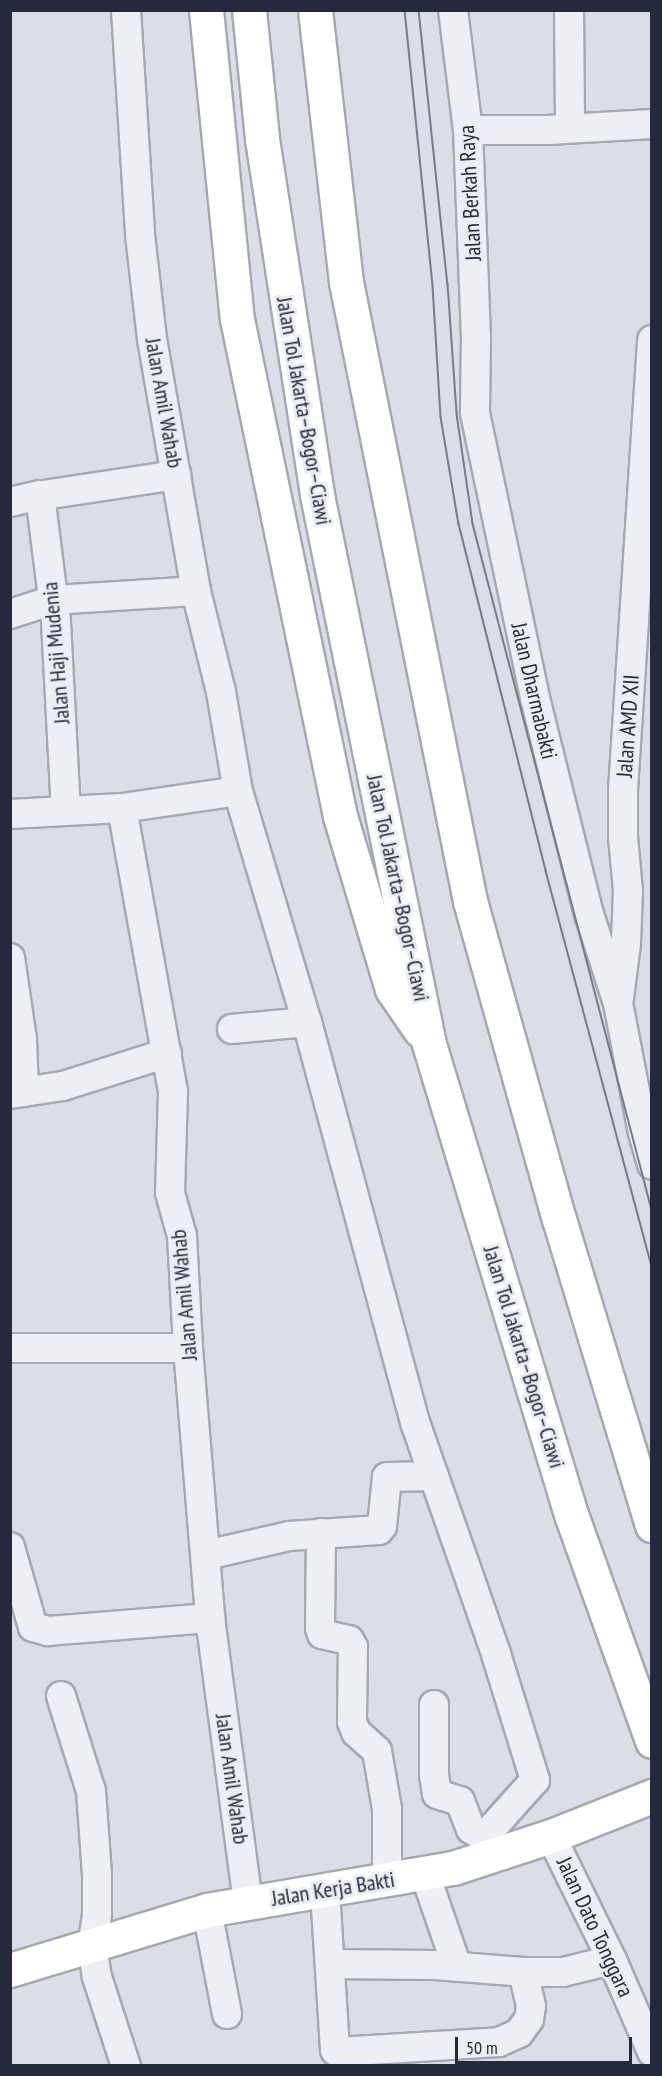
<!DOCTYPE html>
<meta charset="utf-8">
<style>
body{margin:0}
#map{position:relative;width:662px;height:2076px;overflow:hidden;background:#dbdee6;font-family:"PT Sans Narrow",sans-serif}
div>[style]{position:absolute}
.roads{filter:drop-shadow(2px 0 #a4a8b3) drop-shadow(-2px 0 #a4a8b3) drop-shadow(0 2px #a4a8b3) drop-shadow(0 -2px #a4a8b3)}
.street>*{height:28px;margin:-14px;padding:0 14px;transform-origin:14px;border-radius:14px;background:#eeeff5}
.secondary>*{height:33px;margin:-16.5px;padding:0 16.5px;transform-origin:16.5px;border-radius:16.5px;background:#fff}
.highway>*{height:33px;margin:-16.5px;padding:0 16.5px;transform-origin:16.5px;border-radius:16.5px;background:#fff}
.tram>*{height:1.5px;margin:-0.75px;padding:0 0.75px;transform-origin:0.75px;border-radius:0.75px;background:#757a90}
span{translate:-50% -50%;white-space:nowrap;text-align:center;line-height:1.15;-webkit-text-stroke:6px #ebedf4;paint-order:stroke}
.street-label{font-size:22px;color:#25293d}
.frame{position:absolute;inset:0;border:12px solid #25293d;pointer-events:none}
.scale{position:absolute;left:455px;top:2037px;width:177px;height:27px;box-sizing:border-box;border:3px solid #25293d;border-top:0;padding-left:8px;font-size:18px;line-height:21px;white-space:nowrap;color:#25293d;-webkit-text-stroke:4px #ebedf4;paint-order:stroke}
</style>
<div id="map">
<div class="roads">
<div class="street">
<i style="left:126px;top:10px;width:225px;rotate:86.4deg"></i>
<i style="left:140px;top:235px;width:105px;rotate:83.4deg"></i>
<i style="left:152px;top:339px;width:256px;rotate:80.1deg"></i>
<i style="left:196px;top:591px;width:104px;rotate:76.1deg"></i>
<i style="left:221px;top:692px;width:100px;rotate:80.3deg"></i>
<i style="left:238px;top:791px;width:241px;rotate:73.4deg"></i>
<i style="left:307px;top:1022px;width:417px;rotate:74.9deg"></i>
<i style="left:416px;top:1425px;width:243px;rotate:70.7deg"></i>
<i style="left:496px;top:1654px;width:132px;rotate:72.8deg"></i>
<i style="left:535px;top:1780px;width:76px;rotate:131.8deg"></i>
<i style="left:484px;top:1837px;width:22px;rotate:80deg"></i>
<i style="left:453px;top:10px;width:121px;rotate:82.9deg"></i>
<i style="left:468px;top:130px;width:207px;rotate:87.8deg"></i>
<i style="left:476px;top:337px;width:76px;rotate:90.8deg"></i>
<i style="left:475px;top:413px;width:291px;rotate:78.1deg"></i>
<i style="left:535px;top:698px;width:223px;rotate:76deg"></i>
<i style="left:589px;top:914px;width:94px;rotate:72deg"></i>
<i style="left:618px;top:1003px;width:132px;rotate:79.1deg"></i>
<i style="left:643px;top:1133px;width:33px;rotate:74deg"></i>
<i style="left:569px;top:10px;width:118px;rotate:89.5deg"></i>
<i style="left:468px;top:130px;width:80px"></i>
<i style="left:548px;top:130px;width:104px;rotate:-3.3deg"></i>
<i style="left:40px;top:495px;width:128px;rotate:82.8deg"></i>
<i style="left:56px;top:622px;width:189px;rotate:87deg"></i>
<i style="left:10px;top:502px;width:28px;rotate:-13deg"></i>
<i style="left:37px;top:496px;width:141px;rotate:-8.6deg"></i>
<i style="left:10px;top:614px;width:45px;rotate:-18deg"></i>
<i style="left:53px;top:600px;width:143px;rotate:-3.6deg"></i>
<i style="left:122px;top:808px;width:289px;rotate:79.8deg"></i>
<i style="left:173px;top:1092px;width:101px;rotate:91.7deg"></i>
<i style="left:170px;top:1193px;width:45px;rotate:74.4deg"></i>
<i style="left:182px;top:1236px;width:112px;rotate:86.9deg"></i>
<i style="left:188px;top:1348px;width:271px;rotate:85.3deg"></i>
<i style="left:210px;top:1618px;width:288px;rotate:82.4deg"></i>
<i style="left:10px;top:814px;width:112px;rotate:-3.1deg"></i>
<i style="left:122px;top:808px;width:117px;rotate:-8.3deg"></i>
<i style="left:10px;top:958px;width:82px;rotate:81.6deg"></i>
<i style="left:22px;top:1039px;width:53px;rotate:87.8deg"></i>
<i style="left:619px;top:998px;width:55px;rotate:-82.7deg"></i>
<i style="left:626px;top:943px;width:52px;rotate:-87.8deg"></i>
<i style="left:628px;top:891px;width:54px;rotate:-95.3deg"></i>
<i style="left:623px;top:837px;width:47px;rotate:-90deg"></i>
<i style="left:623px;top:790px;width:451px;rotate:-86.3deg"></i>
<i style="left:232px;top:1029px;width:75px;rotate:-5.3deg"></i>
<i style="left:10px;top:1094px;width:54px;rotate:-8.6deg"></i>
<i style="left:63px;top:1086px;width:109px;rotate:-17.6deg"></i>
<i style="left:10px;top:1348px;width:178px"></i>
<i style="left:321px;top:1533px;width:95px;rotate:90.6deg"></i>
<i style="left:320px;top:1628px;width:6px;rotate:72deg"></i>
<i style="left:322px;top:1634px;width:28px;rotate:13deg"></i>
<i style="left:349px;top:1640px;width:8px;rotate:60deg"></i>
<i style="left:353px;top:1647px;width:75px;rotate:90.8deg"></i>
<i style="left:352px;top:1722px;width:11px;rotate:68deg"></i>
<i style="left:356px;top:1732px;width:28px;rotate:42deg"></i>
<i style="left:377px;top:1751px;width:59px;rotate:80.2deg"></i>
<i style="left:387px;top:1809px;width:70px;rotate:90deg"></i>
<i style="left:10px;top:1547px;width:83px;rotate:74deg"></i>
<i style="left:33px;top:1627px;width:16px;rotate:15deg"></i>
<i style="left:48px;top:1631px;width:163px;rotate:-4.6deg"></i>
<i style="left:206px;top:1555px;width:85px;rotate:-12.9deg"></i>
<i style="left:289px;top:1536px;width:90px;rotate:-3.8deg"></i>
<i style="left:379px;top:1530px;width:5px;rotate:-53deg"></i>
<i style="left:382px;top:1526px;width:49px;rotate:-84.2deg"></i>
<i style="left:387px;top:1477px;width:47px;rotate:-1.2deg"></i>
<i style="left:61px;top:1696px;width:100px;rotate:72.5deg"></i>
<i style="left:91px;top:1791px;width:83px;rotate:85.9deg"></i>
<i style="left:97px;top:1874px;width:41px;rotate:90deg"></i>
<i style="left:97px;top:1915px;width:31px;rotate:99deg"></i>
<i style="left:92px;top:1946px;width:31px;rotate:81deg"></i>
<i style="left:97px;top:1977px;width:94px;rotate:72deg"></i>
<i style="left:434px;top:1705px;width:70px;rotate:90deg"></i>
<i style="left:434px;top:1775px;width:19px;rotate:81deg"></i>
<i style="left:437px;top:1794px;width:24px;rotate:17deg"></i>
<i style="left:460px;top:1801px;width:30px;rotate:69deg"></i>
<i style="left:471px;top:1829px;width:15px;rotate:32deg"></i>
<i style="left:551px;top:1836px;width:138px;rotate:63.8deg"></i>
<i style="left:612px;top:1960px;width:100px;rotate:66.5deg"></i>
<i style="left:425px;top:1874px;width:98px;rotate:71deg"></i>
<i style="left:325px;top:1891px;width:159px;rotate:86.4deg"></i>
<i style="left:335px;top:2050px;width:3px;rotate:45deg"></i>
<i style="left:337px;top:2052px;width:162px;rotate:-3.5deg"></i>
<i style="left:499px;top:2042px;width:22px;rotate:-24deg"></i>
<i style="left:519px;top:2033px;width:17px;rotate:-54deg"></i>
<i style="left:529px;top:2019px;width:13px;rotate:-81deg"></i>
<i style="left:531px;top:2006px;width:35px;rotate:-103deg"></i>
<i style="left:207px;top:1910px;width:106px;rotate:79.1deg"></i>
<i style="left:331px;top:1964px;width:104px;rotate:0.6deg"></i>
<i style="left:435px;top:1965px;width:88px;rotate:4.5deg"></i>
<i style="left:523px;top:1972px;width:40px"></i>
<i style="left:563px;top:1972px;width:50px;rotate:-13.8deg"></i>
</div>
<div class="secondary">
<i style="left:10px;top:1970px;width:206px;rotate:-16.9deg"></i>
<i style="left:207px;top:1910px;width:250px;rotate:-9.7deg"></i>
<i style="left:453px;top:1868px;width:103px;rotate:-18.1deg"></i>
<i style="left:551px;top:1836px;width:109px;rotate:-21.6deg"></i>
</div>
<div class="highway">
<i style="left:206px;top:10px;width:311px;rotate:84.3deg"></i>
<i style="left:237px;top:319px;width:508px;rotate:78.29deg"></i>
<i style="left:340px;top:816px;width:181px;rotate:73.3deg"></i>
<i style="left:392px;top:989px;width:50px;rotate:55.7deg"></i>
<i style="left:249px;top:10px;width:130px;rotate:84.2deg"></i>
<i style="left:262px;top:139px;width:360px;rotate:81.2deg"></i>
<i style="left:317px;top:495px;width:560px;rotate:78.47deg"></i>
<i style="left:429px;top:1044px;width:494px;rotate:73.2deg"></i>
<i style="left:572px;top:1517px;width:238px;rotate:70.3deg"></i>
<i style="left:315px;top:10px;width:274px;rotate:83.5deg"></i>
<i style="left:346px;top:282px;width:631px;rotate:78.67deg"></i>
<i style="left:470px;top:901px;width:330px;rotate:74.4deg"></i>
<i style="left:559px;top:1219px;width:320px;rotate:73.1deg"></i>
</div>
</div>
<div class="tram">
<i style="left:405px;top:10px;width:277px;rotate:84.2deg"></i>
<i style="left:433px;top:286px;width:131px;rotate:86.5deg"></i>
<i style="left:441px;top:417px;width:109px;rotate:80.5deg"></i>
<i style="left:459px;top:524px;width:358px;rotate:75.9deg"></i>
<i style="left:546px;top:871px;width:410px;rotate:75deg"></i>
<i style="left:419px;top:10px;width:276px;rotate:84deg"></i>
<i style="left:448px;top:284px;width:130px;rotate:86deg"></i>
<i style="left:457px;top:414px;width:111px;rotate:81.7deg"></i>
<i style="left:473px;top:524px;width:709px;rotate:75.38deg"></i>
</div>
<div class="street-label">
<span style="left:470px;top:193px;rotate:-93deg">Jalan Berkah Raya</span>
<span style="left:164px;top:403px;rotate:80deg">Jalan Amil Wahab</span>
<span style="left:304px;top:411px;rotate:80deg">Jalan Tol Jakarta–Bogor–Ciawi</span>
<span style="left:56px;top:653px;rotate:-95deg">Jalan Haji Mudenia</span>
<span style="left:534px;top:691px;rotate:77deg">Jalan Dharmabakti</span>
<span style="left:628px;top:726px;rotate:-86deg">Jalan AMD XII</span>
<span style="left:398px;top:888px;rotate:78deg">Jalan Tol Jakarta–Bogor–Ciawi</span>
<span style="left:184px;top:1295px;rotate:-95deg">Jalan Amil Wahab</span>
<span style="left:524px;top:1357px;rotate:73deg">Jalan Tol Jakarta–Bogor–Ciawi</span>
<span style="left:232px;top:1779px;rotate:82deg">Jalan Amil Wahab</span>
<span style="left:333px;top:1889px;rotate:-9deg">Jalan Kerja Bakti</span>
<span style="left:595px;top:1927px;rotate:65deg">Jalan Dato Tonggara</span>
</div>
<div class="frame"></div>
<div class="scale">50 m</div>
</div>
